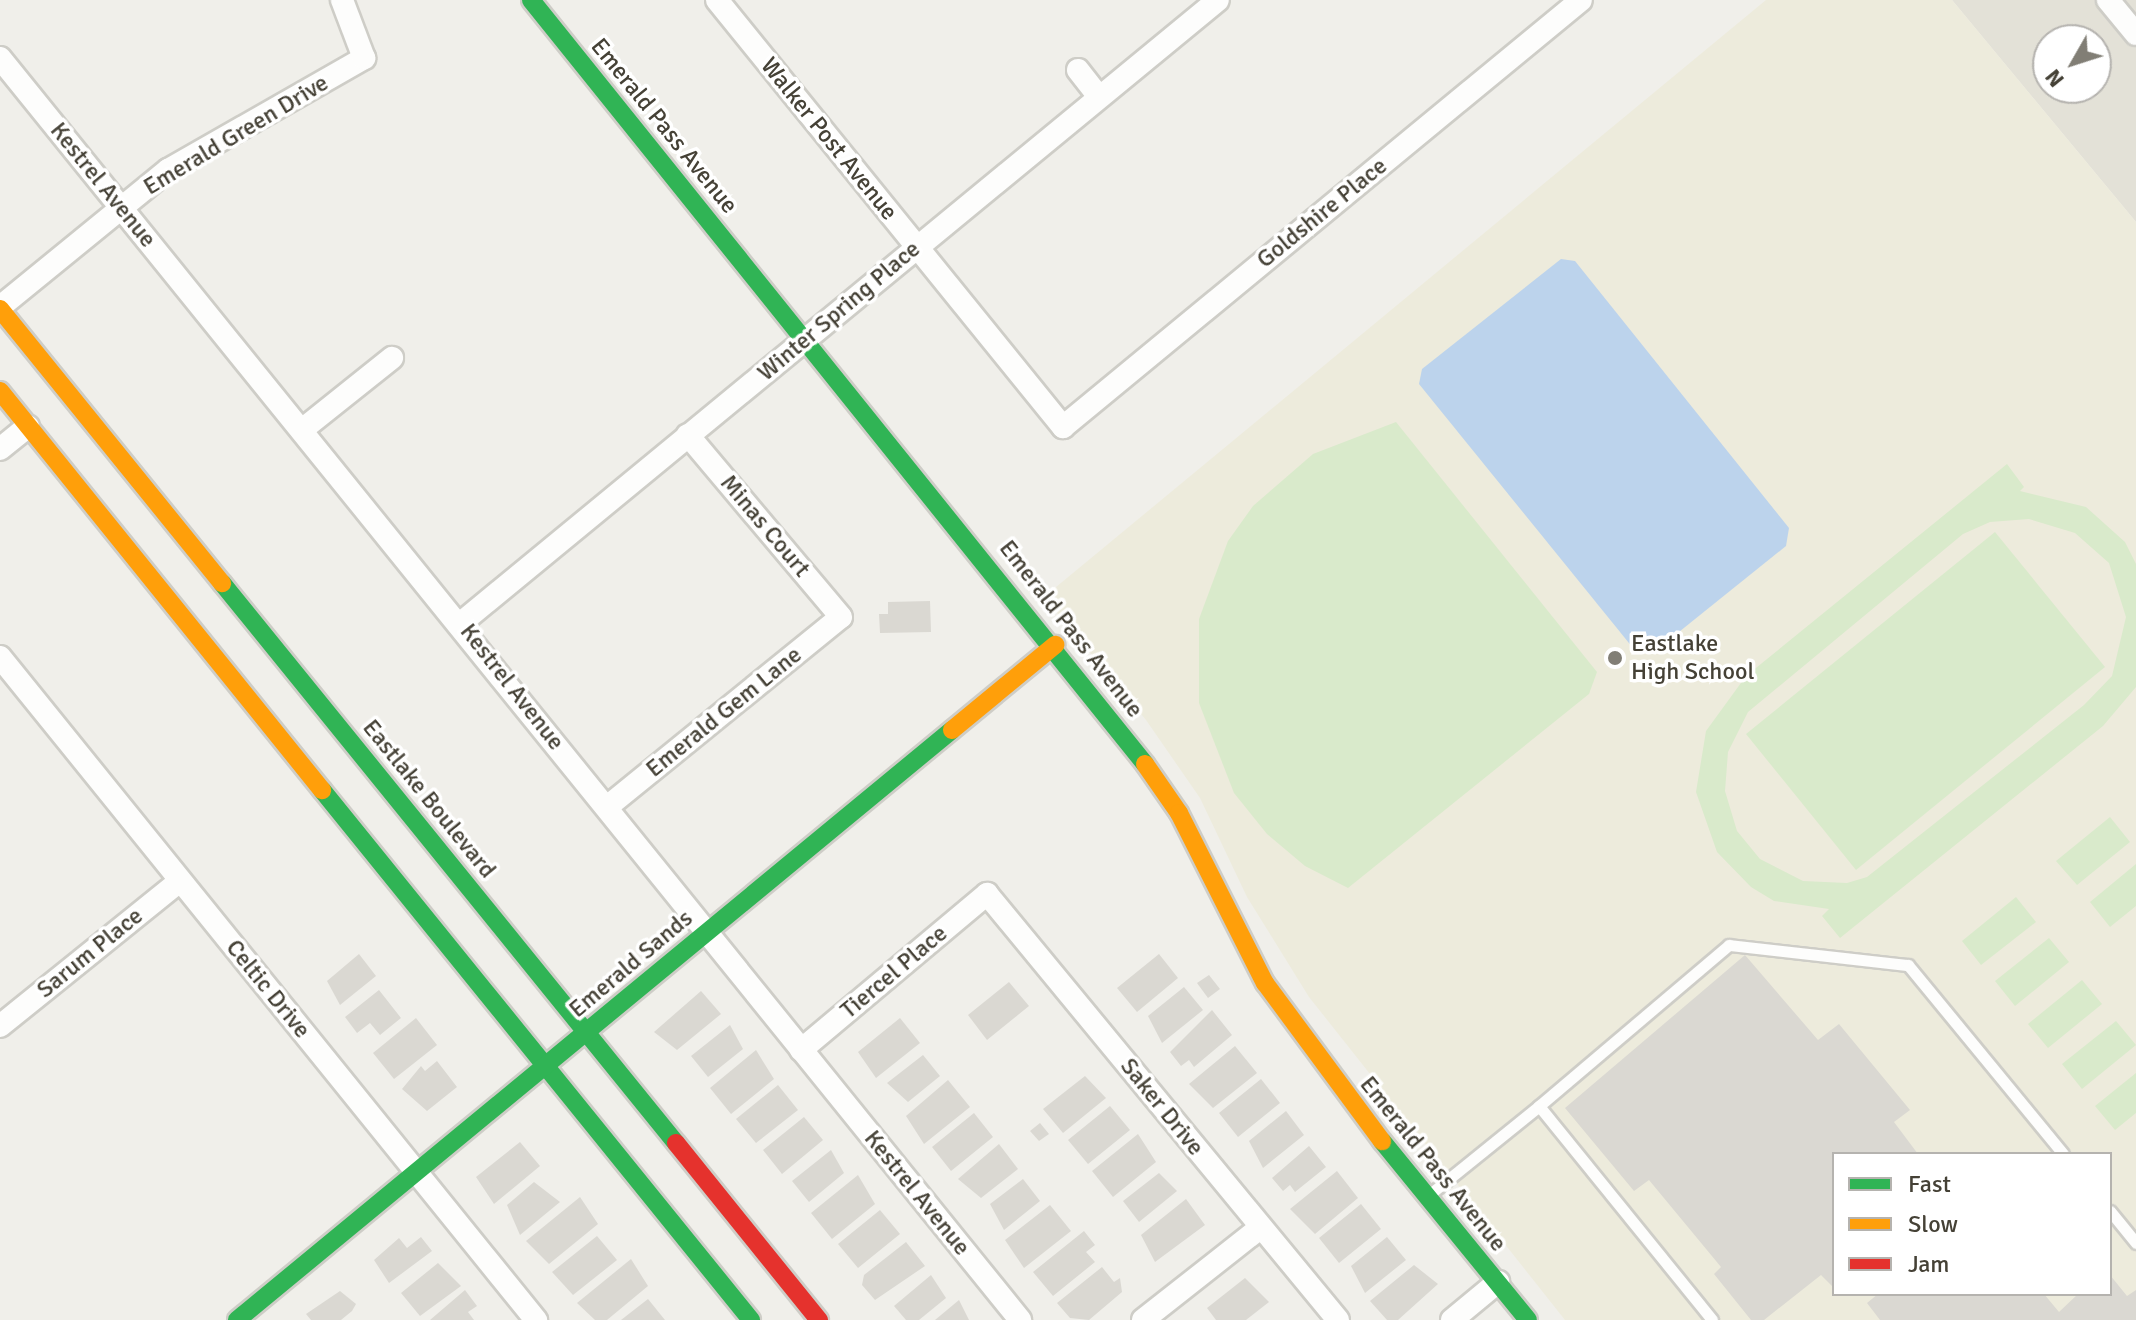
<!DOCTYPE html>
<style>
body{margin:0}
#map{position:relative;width:2136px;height:1320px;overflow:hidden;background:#f0efea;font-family:Signika,sans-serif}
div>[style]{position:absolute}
.residential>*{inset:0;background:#e3e1d7}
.education>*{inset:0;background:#edebdc}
.green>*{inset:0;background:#d9eacb}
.water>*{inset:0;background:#bcd3ec}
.building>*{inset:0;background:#dad8d2}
.roads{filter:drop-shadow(2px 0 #cecdc7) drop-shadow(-2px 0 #cecdc7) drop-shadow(0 2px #cecdc7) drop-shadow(0 -2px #cecdc7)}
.lane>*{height:11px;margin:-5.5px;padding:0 5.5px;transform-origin:5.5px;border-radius:5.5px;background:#fdfdfc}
.street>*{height:22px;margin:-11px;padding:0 11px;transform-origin:11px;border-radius:11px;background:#fdfdfc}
.fast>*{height:18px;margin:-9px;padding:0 9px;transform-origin:9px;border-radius:9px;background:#30b455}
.slow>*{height:18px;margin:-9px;padding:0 9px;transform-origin:9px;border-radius:9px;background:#ff9f0a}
.jam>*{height:18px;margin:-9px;padding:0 9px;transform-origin:9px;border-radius:9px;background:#e5322d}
.dots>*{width:22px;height:22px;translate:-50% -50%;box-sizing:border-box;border:4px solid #fff;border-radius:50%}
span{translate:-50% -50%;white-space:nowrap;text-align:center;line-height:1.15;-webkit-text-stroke:7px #fff;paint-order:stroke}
.street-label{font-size:24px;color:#454136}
.poi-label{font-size:24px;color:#454136}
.left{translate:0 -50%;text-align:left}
.legend{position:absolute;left:1832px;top:1152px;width:280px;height:144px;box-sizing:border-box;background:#fff;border:2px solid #b5b3af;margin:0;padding:10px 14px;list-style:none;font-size:24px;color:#454136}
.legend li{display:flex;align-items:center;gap:16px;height:40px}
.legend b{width:40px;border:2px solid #b5b3af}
.north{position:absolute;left:2032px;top:24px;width:80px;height:80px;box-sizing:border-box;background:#fff;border:2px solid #b5b3af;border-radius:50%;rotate:231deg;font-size:22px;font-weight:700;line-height:32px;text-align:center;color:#454136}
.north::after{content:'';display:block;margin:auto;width:28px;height:36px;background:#817e75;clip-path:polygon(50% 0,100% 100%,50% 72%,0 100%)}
</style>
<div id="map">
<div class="residential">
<i style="clip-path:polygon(evenodd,1952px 0,2136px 0,2136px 222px,1952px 0,2048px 40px,2096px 40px,2096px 88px,2048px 88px,2048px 40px)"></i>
</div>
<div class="education">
<i style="clip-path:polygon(evenodd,1766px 0,1952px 0,2136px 222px,2136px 1320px,1565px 1320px,1309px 997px,1247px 897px,1200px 798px,1146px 720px,1044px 597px,1766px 0,1834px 1154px,2110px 1154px,2110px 1294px,1834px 1294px,1834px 1154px)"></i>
</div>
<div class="green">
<i style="clip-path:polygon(1396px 422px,1597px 672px,1589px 694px,1348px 888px,1305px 866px,1267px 834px,1234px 793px,1199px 703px,1199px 619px,1228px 541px,1253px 506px,1313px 454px)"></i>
<i style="clip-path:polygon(evenodd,2007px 464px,2024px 487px,2020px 491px,2086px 507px,2125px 542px,2136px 564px,2136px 687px,2103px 726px,1840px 938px,1822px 916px,1829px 909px,1774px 901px,1751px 887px,1717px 852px,1696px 792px,1706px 731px,1746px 676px,2007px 464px,2029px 519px,2075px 533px,2109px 563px,2126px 617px,2112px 676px,2084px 705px,1867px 877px,1847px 883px,1803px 881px,1760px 859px,1737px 831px,1725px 791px,1728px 752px,1748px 712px,1963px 534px,1990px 522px,2029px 519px)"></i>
<i style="clip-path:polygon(1995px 532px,2105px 667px,1856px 870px,1746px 734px)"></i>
<i style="clip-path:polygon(2110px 817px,2130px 842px,2077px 885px,2056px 861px)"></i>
<i style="clip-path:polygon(2136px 864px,2136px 906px,2110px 927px,2090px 902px)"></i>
<i style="clip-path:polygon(2016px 897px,2036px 922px,1981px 965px,1962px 941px)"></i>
<i style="clip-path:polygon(2049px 938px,2069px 962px,2015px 1006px,1995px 981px)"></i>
<i style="clip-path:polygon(2082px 980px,2102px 1004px,2048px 1048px,2028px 1024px)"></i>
<i style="clip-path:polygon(2116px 1021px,2136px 1045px,2082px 1089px,2062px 1064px)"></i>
<i style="clip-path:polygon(2136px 1073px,2136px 1113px,2115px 1130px,2095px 1106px)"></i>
</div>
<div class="water">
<i style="clip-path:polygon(1561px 259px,1575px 261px,1789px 528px,1786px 546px,1654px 652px,1633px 648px,1419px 384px,1422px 369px)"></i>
</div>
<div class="building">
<i style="clip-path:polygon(930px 601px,931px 632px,880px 633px,879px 614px,888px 614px,888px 602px)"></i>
<i style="clip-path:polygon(359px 954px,376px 976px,340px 1005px,327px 981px)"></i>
<i style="clip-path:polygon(1159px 954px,1178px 978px,1137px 1012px,1117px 988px)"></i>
<i style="clip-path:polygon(1745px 955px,1818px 1040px,1839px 1024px,1910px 1110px,1894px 1122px,1918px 1154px,1834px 1154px,1834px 1288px,1821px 1275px,1764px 1320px,1751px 1320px,1714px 1274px,1721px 1267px,1649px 1180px,1634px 1191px,1565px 1108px)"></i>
<i style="clip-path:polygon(1209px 975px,1220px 989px,1208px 998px,1197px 983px)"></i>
<i style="clip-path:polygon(1009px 982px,1029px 1006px,987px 1040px,968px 1015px)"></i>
<i style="clip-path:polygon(1184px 987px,1203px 1010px,1162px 1043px,1148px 1016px)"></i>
<i style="clip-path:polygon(379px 990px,401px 1018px,380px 1035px,370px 1023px,357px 1033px,345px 1017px)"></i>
<i style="clip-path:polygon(701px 991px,721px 1014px,677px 1050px,654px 1032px)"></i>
<i style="clip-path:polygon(1212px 1010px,1232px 1035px,1194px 1067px,1189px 1060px,1181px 1066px,1170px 1052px)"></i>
<i style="clip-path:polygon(416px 1018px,437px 1045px,394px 1079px,373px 1053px)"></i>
<i style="clip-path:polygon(900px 1018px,920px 1043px,876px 1078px,858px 1052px)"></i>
<i style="clip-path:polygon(730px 1025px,743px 1049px,708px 1077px,691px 1056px)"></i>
<i style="clip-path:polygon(1235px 1046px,1257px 1073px,1213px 1108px,1189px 1084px)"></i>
<i style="clip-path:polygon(756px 1050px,774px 1079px,731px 1114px,710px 1088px)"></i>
<i style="clip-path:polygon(923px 1055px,940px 1076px,908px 1102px,887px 1083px)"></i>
<i style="clip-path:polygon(437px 1061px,457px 1087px,427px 1111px,402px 1089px,421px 1066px,425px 1071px)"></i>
<i style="clip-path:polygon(1085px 1076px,1106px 1098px,1063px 1133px,1043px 1109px)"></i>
<i style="clip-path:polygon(1261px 1079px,1280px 1103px,1238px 1137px,1219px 1113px)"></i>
<i style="clip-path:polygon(948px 1080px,970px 1107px,924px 1144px,906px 1116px)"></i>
<i style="clip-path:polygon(778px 1085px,798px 1110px,756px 1143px,736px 1119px)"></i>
<i style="clip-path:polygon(1110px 1106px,1130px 1130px,1088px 1164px,1068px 1140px)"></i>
<i style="clip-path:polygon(1286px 1111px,1304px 1135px,1263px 1168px,1249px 1141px)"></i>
<i style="clip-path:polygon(974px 1113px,993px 1137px,951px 1171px,932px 1147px)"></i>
<i style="clip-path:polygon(804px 1117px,823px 1140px,782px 1174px,763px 1150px)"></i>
<i style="clip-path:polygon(1040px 1123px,1049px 1134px,1039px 1141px,1030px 1131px)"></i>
<i style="clip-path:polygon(1138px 1134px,1156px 1162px,1113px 1197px,1092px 1171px)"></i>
<i style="clip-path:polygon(520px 1142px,540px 1166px,494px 1204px,476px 1177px)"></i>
<i style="clip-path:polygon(999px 1144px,1018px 1169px,981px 1198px,958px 1179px)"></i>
<i style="clip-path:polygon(1309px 1146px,1326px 1167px,1295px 1192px,1290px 1185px,1283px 1191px,1272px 1178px)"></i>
<i style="clip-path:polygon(831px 1150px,844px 1173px,809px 1202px,792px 1181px)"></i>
<i style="clip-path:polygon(1337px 1171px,1358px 1198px,1315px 1234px,1290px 1209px)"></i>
<i style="clip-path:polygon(1159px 1173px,1177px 1191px,1139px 1222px,1123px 1201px)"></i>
<i style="clip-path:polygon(858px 1175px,875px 1204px,832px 1239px,811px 1213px)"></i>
<i style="clip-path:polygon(1023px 1179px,1040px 1201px,1004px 1230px,990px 1204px)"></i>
<i style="clip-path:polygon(534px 1182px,560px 1202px,520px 1235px,507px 1205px)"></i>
<i style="clip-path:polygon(580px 1197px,598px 1224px,549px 1264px,526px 1241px)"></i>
<i style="clip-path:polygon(1186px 1199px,1205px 1225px,1155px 1262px,1141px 1235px)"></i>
<i style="clip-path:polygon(1361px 1204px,1381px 1229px,1339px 1263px,1319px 1238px)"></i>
<i style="clip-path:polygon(1050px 1205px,1071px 1231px,1024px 1268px,1005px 1240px)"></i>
<i style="clip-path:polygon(880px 1210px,900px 1234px,858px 1268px,838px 1244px)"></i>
<i style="clip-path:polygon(1084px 1231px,1095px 1245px,1086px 1252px,1095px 1262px,1053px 1296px,1033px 1272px)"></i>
<i style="clip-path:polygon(597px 1236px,617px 1260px,573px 1295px,552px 1272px)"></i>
<i style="clip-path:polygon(421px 1237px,432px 1251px,389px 1283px,374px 1260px,399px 1238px,407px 1248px)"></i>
<i style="clip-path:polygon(1387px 1237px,1406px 1260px,1365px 1293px,1351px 1266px)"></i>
<i style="clip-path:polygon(906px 1242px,925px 1266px,875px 1300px,862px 1285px,864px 1275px)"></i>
<i style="clip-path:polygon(631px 1259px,648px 1286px,607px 1320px,595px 1320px,577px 1303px)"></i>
<i style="clip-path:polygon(438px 1263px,461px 1286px,420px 1316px,401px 1293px)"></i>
<i style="clip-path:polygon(1414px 1265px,1438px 1284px,1398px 1320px,1387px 1320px,1370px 1301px)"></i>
<i style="clip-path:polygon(1102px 1267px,1114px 1282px,1120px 1278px,1122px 1292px,1089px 1320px,1070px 1318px,1057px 1303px)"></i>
<i style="clip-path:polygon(931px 1275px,946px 1298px,919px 1320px,906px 1320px,894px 1306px)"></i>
<i style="clip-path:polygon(2110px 1275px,2127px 1296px,2136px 1290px,2136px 1320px,1880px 1320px,1867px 1303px,1878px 1294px,2044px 1294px,2059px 1312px,2078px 1294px,2110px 1294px)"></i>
<i style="clip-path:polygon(1245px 1278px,1269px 1302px,1246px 1320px,1216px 1320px,1207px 1308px)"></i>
<i style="clip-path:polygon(465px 1290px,477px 1306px,468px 1312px,474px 1320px,430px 1320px)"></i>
<i style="clip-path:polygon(340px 1291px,356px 1304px,352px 1311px,341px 1320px,311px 1320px,306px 1314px)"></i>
<i style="clip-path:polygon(648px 1299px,665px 1320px,621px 1320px)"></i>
<i style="clip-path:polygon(959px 1300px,969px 1320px,935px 1320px)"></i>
</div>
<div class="roads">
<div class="lane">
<i style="left:1539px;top:1106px;width:249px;rotate:-40.3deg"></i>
<i style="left:1729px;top:945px;width:180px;rotate:6.4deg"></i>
<i style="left:1908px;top:965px;width:244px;rotate:50.6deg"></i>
<i style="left:1430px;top:1194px;width:140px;rotate:-38.9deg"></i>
<i style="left:1539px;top:1106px;width:275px;rotate:51deg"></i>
<i style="left:2110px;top:1211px;width:41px;rotate:50.9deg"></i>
</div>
<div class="street">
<i style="left:717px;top:0;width:550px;rotate:50.98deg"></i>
<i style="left:1063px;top:427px;width:671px;rotate:-39.5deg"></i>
<i style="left:2108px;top:0;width:44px;rotate:50.5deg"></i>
<i style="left:0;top:58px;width:1623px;rotate:51.05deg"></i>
<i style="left:1078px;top:70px;width:34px;rotate:52deg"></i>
<i style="left:0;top:307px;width:217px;rotate:-39.2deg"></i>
<i style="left:168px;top:170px;width:226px;rotate:-29.7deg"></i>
<i style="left:364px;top:58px;width:62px;rotate:-110.8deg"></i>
<i style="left:303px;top:429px;width:114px;rotate:-38.6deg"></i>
<i style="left:0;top:449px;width:36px;rotate:-39deg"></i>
<i style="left:461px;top:623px;width:980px;rotate:-39.45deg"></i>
<i style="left:0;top:657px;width:853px;rotate:51.05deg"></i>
<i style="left:607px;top:807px;width:301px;rotate:-39.1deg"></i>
<i style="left:841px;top:617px;width:238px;rotate:-130.1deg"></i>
<i style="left:0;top:1026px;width:231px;rotate:-38.9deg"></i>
<i style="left:801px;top:1050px;width:243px;rotate:-40deg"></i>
<i style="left:987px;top:894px;width:552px;rotate:50.51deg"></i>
<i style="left:1143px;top:1320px;width:150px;rotate:-38.2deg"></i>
<i style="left:1452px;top:1320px;width:60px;rotate:-39.6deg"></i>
</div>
<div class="fast">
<i style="left:531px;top:0;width:980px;rotate:51.21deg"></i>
<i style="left:222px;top:583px;width:721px;rotate:50.97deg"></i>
<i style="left:322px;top:790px;width:682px;rotate:51.01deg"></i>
<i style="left:1382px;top:1141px;width:231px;rotate:50.8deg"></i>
<i style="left:237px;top:1320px;width:927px;rotate:-39.53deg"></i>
</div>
<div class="slow">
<i style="left:0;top:309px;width:353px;rotate:51deg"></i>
<i style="left:0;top:391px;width:513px;rotate:51.1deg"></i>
<i style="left:952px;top:730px;width:134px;rotate:-39.5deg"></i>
<i style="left:1145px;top:764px;width:60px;rotate:55.2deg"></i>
<i style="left:1179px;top:813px;width:191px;rotate:63.2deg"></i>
<i style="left:1265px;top:983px;width:197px;rotate:53.5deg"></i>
</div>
<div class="jam">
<i style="left:676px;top:1143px;width:228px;rotate:51.1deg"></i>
</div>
</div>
<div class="dots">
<i style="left:1615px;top:658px;background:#817e75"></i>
</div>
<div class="street-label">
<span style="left:664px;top:126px;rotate:51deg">Emerald Pass Avenue</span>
<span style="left:236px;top:135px;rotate:-31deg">Emerald Green Drive</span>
<span style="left:829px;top:139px;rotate:51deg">Walker Post Avenue</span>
<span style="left:103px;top:185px;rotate:51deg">Kestrel Avenue</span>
<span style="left:1322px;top:213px;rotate:-39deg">Goldshire Place</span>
<span style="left:839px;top:311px;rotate:-40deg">Winter Spring Place</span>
<span style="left:765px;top:526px;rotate:50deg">Minas Court</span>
<span style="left:1071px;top:629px;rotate:52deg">Emerald Pass Avenue</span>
<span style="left:512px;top:687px;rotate:52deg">Kestrel Avenue</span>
<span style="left:724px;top:712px;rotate:-39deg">Emerald Gem Lane</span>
<span style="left:429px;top:799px;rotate:51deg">Eastlake Boulevard</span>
<span style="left:90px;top:953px;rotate:-39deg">Sarum Place</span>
<span style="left:631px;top:964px;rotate:-40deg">Emerald Sands</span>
<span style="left:894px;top:972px;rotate:-40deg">Tiercel Place</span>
<span style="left:268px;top:989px;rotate:51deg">Celtic Drive</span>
<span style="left:1162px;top:1107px;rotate:51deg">Saker Drive</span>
<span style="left:1433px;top:1164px;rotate:51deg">Emerald Pass Avenue</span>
<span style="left:917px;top:1193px;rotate:51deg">Kestrel Avenue</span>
</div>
<div class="poi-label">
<span class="left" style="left:1631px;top:658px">Eastlake<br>High School</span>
</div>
<ul class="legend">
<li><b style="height:10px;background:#30b455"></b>Fast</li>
<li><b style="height:10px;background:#ff9f0a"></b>Slow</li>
<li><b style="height:10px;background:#e5322d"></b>Jam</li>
</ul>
<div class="north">N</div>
</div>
